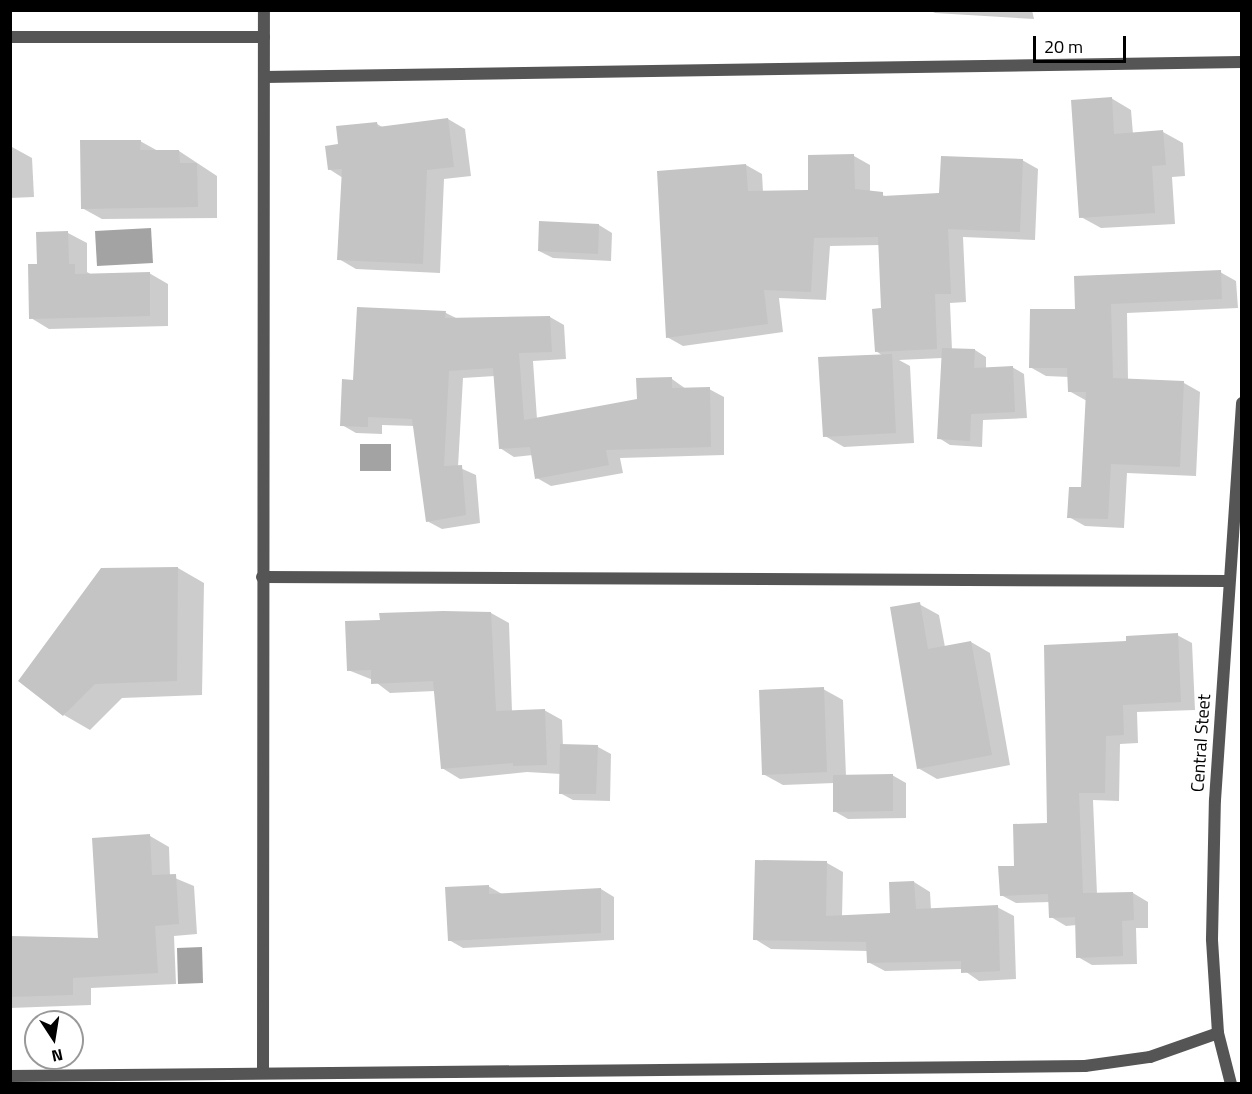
<!DOCTYPE html>
<style>
body{margin:0}
#map{position:relative;width:1252px;height:1094px;overflow:hidden;background:#fff;font-family:"Titillium Web",sans-serif}
div>[style]{position:absolute}
.water>*{inset:0;background:#a3a3a3}
.shadow>*{inset:0;background:#0003}
.building>*{inset:0;background:#c4c4c4}
.street>*{height:12px;margin:-6px;padding:0 6px;transform-origin:6px;border-radius:6px;background:#555}
span{translate:-50% -50%;white-space:nowrap;text-align:center;line-height:1.15;-webkit-text-stroke:5px #fff;paint-order:stroke}
.street-label{font-size:18px;color:#000}
.frame{position:absolute;inset:0;border:12px solid #000;pointer-events:none}
.north{position:absolute;left:24px;top:1010px;width:60px;height:60px;box-sizing:border-box;background:#fff;border:2px solid #999;border-radius:50%;rotate:168deg;font-size:16px;font-weight:700;line-height:24px;text-align:center;color:#000}
.north::after{content:'';display:block;margin:auto;width:21px;height:27px;background:#000;clip-path:polygon(50% 0,100% 100%,50% 72%,0 100%)}
.scale{position:absolute;left:1033px;top:36px;width:93px;height:27px;box-sizing:border-box;border:3px solid #000;border-top:0;padding-left:8px;font-size:18px;line-height:21px;white-space:nowrap;color:#000;-webkit-text-stroke:4px #fff;paint-order:stroke}
</style>
<div id="map">
<div class="water">
<i style="clip-path:polygon(151px 228px,153px 263px,97px 266px,95px 231px)"></i>
<i style="clip-path:polygon(360px 444px,391px 444px,391px 471px,360px 471px)"></i>
<i style="clip-path:polygon(202px 947px,203px 983px,178px 984px,177px 948px)"></i>
</div>
<div class="shadow">
<i style="clip-path:polygon(930px 10px,1032px 10px,1034px 19px,935px 13px)"></i>
<i style="clip-path:polygon(1111px 98px,1131px 110px,1133px 134px,1163px 132px,1183px 143px,1185px 176px,1172px 177px,1175px 224px,1101px 228px,1081px 217px)"></i>
<i style="clip-path:polygon(448px 119px,465px 129px,471px 176px,444px 179px,440px 273px,356px 269px,339px 259px,343px 178px,329px 169px,339px 146px,377px 124px,384px 128px)"></i>
<i style="clip-path:polygon(140px 141px,158px 151px,179px 151px,217px 176px,217px 218px,102px 219px,82px 208px)"></i>
<i style="clip-path:polygon(12px 147px,32px 158px,34px 197px,10px 198px)"></i>
<i style="clip-path:polygon(854px 156px,870px 165px,870px 192px,889px 197px,941px 195px,1022px 160px,1038px 169px,1035px 240px,963px 237px,966px 302px,950px 303px,952px 350px,975px 350px,986px 357px,986px 369px,1012px 367px,1024px 374px,1027px 418px,983px 420px,982px 447px,950px 445px,939px 438px,942px 358px,899px 360px,910px 366px,914px 443px,844px 447px,825px 436px,883px 356px,876px 351px,883px 310px,880px 245px,830px 246px,826px 300px,779px 298px,783px 332px,683px 346px,667px 337px,746px 165px,762px 174px,763px 192px,810px 191px)"></i>
<i style="clip-path:polygon(599px 225px,612px 233px,611px 261px,553px 258px,539px 251px)"></i>
<i style="clip-path:polygon(68px 233px,87px 243px,87px 272px,92px 275px,149px 273px,168px 284px,168px 326px,49px 329px,31px 318px,38px 266px)"></i>
<i style="clip-path:polygon(1220px 272px,1236px 281px,1238px 308px,1127px 313px,1128px 380px,1184px 383px,1200px 392px,1196px 476px,1127px 473px,1124px 528px,1085px 526px,1069px 517px,1082px 489px,1087px 401px,1069px 391px,1069px 377px,1046px 376px,1030px 367px,1077px 311px)"></i>
<i style="clip-path:polygon(358px 309px,446px 313px,458px 319px,550px 317px,564px 325px,566px 359px,533px 361px,537px 419px,638px 401px,672px 379px,686px 389px,709px 389px,724px 397px,724px 455px,620px 458px,623px 473px,551px 486px,537px 478px,533px 455px,514px 457px,500px 448px,495px 376px,463px 378px,458px 467px,476px 475px,480px 523px,442px 529px,427px 521px,414px 426px,382px 425px,382px 434px,356px 433px,342px 425px,354px 381px)"></i>
<i style="clip-path:polygon(178px 568px,204px 583px,202px 695px,122px 698px,90px 730px,64px 715px)"></i>
<i style="clip-path:polygon(919px 604px,939px 615px,945px 647px,971px 642px,990px 653px,1010px 765px,937px 779px,918px 768px)"></i>
<i style="clip-path:polygon(491px 613px,509px 623px,512px 712px,544px 710px,562px 720px,563px 746px,598px 747px,611px 754px,610px 801px,573px 800px,560px 793px,561px 774px,527px 772px,460px 779px,442px 768px,435px 691px,390px 693px,373px 680px,348px 670px)"></i>
<i style="clip-path:polygon(1177px 635px,1192px 643px,1195px 710px,1137px 712px,1138px 743px,1120px 744px,1119px 801px,1093px 800px,1097px 894px,1133px 893px,1148px 902px,1148px 928px,1136px 928px,1137px 964px,1092px 965px,1078px 957px,1077px 925px,1066px 926px,1051px 917px,1050px 902px,1016px 903px,1001px 895px,1016px 867px,1049px 824px,1128px 643px)"></i>
<i style="clip-path:polygon(823px 689px,843px 700px,846px 776px,892px 775px,906px 783px,906px 818px,848px 819px,834px 811px,834px 783px,783px 785px,763px 774px)"></i>
<i style="clip-path:polygon(150px 836px,169px 847px,170px 876px,194px 886px,197px 934px,174px 936px,176px 984px,91px 988px,91px 1005px,10px 1008px,10px 937px,100px 939px)"></i>
<i style="clip-path:polygon(827px 863px,843px 872px,842px 917px,892px 914px,914px 882px,930px 892px,931px 910px,997px 907px,1014px 916px,1016px 979px,979px 981px,962px 969px,885px 971px,868px 962px,868px 951px,771px 949px,755px 939px)"></i>
<i style="clip-path:polygon(488px 886px,502px 894px,601px 889px,614px 897px,614px 940px,463px 948px,449px 940px)"></i>
</div>
<div class="building">
<i style="clip-path:polygon(1112px 97px,1114px 134px,1163px 130px,1166px 165px,1152px 166px,1155px 213px,1079px 218px,1071px 100px)"></i>
<i style="clip-path:polygon(448px 118px,454px 167px,427px 170px,423px 264px,337px 260px,342px 169px,328px 170px,325px 146px,338px 144px,336px 126px,377px 122px,378px 127px)"></i>
<i style="clip-path:polygon(80px 140px,141px 140px,140px 150px,179px 150px,180px 163px,197px 163px,198px 207px,81px 209px)"></i>
<i style="clip-path:polygon(854px 154px,855px 189px,883px 192px,883px 196px,939px 193px,941px 156px,1023px 159px,1020px 232px,948px 229px,951px 294px,935px 294px,937px 349px,875px 352px,872px 309px,881px 308px,878px 237px,814px 238px,811px 292px,764px 290px,768px 324px,666px 338px,657px 171px,746px 164px,748px 191px,808px 190px,808px 155px)"></i>
<i style="clip-path:polygon(539px 221px,599px 224px,598px 254px,538px 251px)"></i>
<i style="clip-path:polygon(68px 231px,69px 264px,75px 264px,75px 274px,150px 272px,150px 316px,29px 319px,28px 264px,37px 264px,36px 232px)"></i>
<i style="clip-path:polygon(1221px 270px,1222px 299px,1111px 304px,1113px 378px,1184px 381px,1180px 467px,1111px 464px,1108px 519px,1067px 518px,1069px 487px,1081px 487px,1086px 392px,1068px 392px,1067px 368px,1029px 368px,1030px 309px,1075px 309px,1074px 276px)"></i>
<i style="clip-path:polygon(357px 307px,446px 311px,445px 318px,550px 316px,552px 352px,519px 353px,524px 420px,637px 399px,636px 378px,672px 377px,672px 388px,710px 387px,711px 447px,606px 450px,609px 465px,535px 479px,530px 447px,499px 449px,493px 368px,449px 371px,444px 466px,462px 465px,466px 515px,426px 522px,412px 419px,368px 417px,368px 427px,340px 426px,342px 379px,353px 380px)"></i>
<i style="clip-path:polygon(942px 348px,975px 349px,974px 368px,1013px 366px,1015px 412px,971px 414px,970px 441px,937px 439px)"></i>
<i style="clip-path:polygon(892px 354px,896px 433px,823px 437px,818px 357px)"></i>
<i style="clip-path:polygon(178px 567px,177px 681px,95px 684px,63px 716px,18px 681px,101px 568px)"></i>
<i style="clip-path:polygon(920px 602px,928px 649px,971px 641px,992px 755px,917px 769px,890px 607px)"></i>
<i style="clip-path:polygon(443px 611px,491px 612px,496px 711px,545px 709px,547px 765px,513px 766px,513px 763px,441px 769px,433px 681px,371px 684px,371px 670px,347px 671px,345px 621px,380px 620px,379px 613px)"></i>
<i style="clip-path:polygon(1178px 633px,1181px 702px,1123px 705px,1124px 735px,1106px 736px,1105px 793px,1079px 793px,1083px 893px,1133px 892px,1134px 920px,1122px 921px,1123px 956px,1076px 958px,1075px 917px,1049px 918px,1048px 894px,1000px 896px,998px 866px,1014px 866px,1013px 824px,1047px 823px,1044px 645px,1126px 641px,1126px 636px)"></i>
<i style="clip-path:polygon(824px 687px,827px 772px,762px 775px,759px 690px)"></i>
<i style="clip-path:polygon(560px 744px,598px 745px,596px 794px,559px 794px)"></i>
<i style="clip-path:polygon(893px 774px,893px 811px,833px 812px,833px 775px)"></i>
<i style="clip-path:polygon(150px 834px,152px 875px,176px 874px,179px 924px,155px 926px,158px 973px,73px 978px,73px 995px,10px 997px,10px 936px,98px 938px,92px 838px)"></i>
<i style="clip-path:polygon(755px 860px,827px 861px,826px 916px,890px 913px,889px 882px,914px 881px,916px 909px,998px 905px,1000px 971px,961px 973px,961px 961px,867px 963px,866px 942px,753px 940px)"></i>
<i style="clip-path:polygon(489px 885px,489px 894px,601px 888px,601px 933px,448px 941px,445px 887px)"></i>
</div>
<div class="street">
<i style="left:10px;top:37px;width:254px"></i>
<i style="left:264px;top:77px;width:978px;rotate:-0.88deg"></i>
<i style="left:262px;top:577px;width:967px;rotate:0.24deg"></i>
<i style="left:263px;top:1072px;width:1062px;rotate:-89.95deg"></i>
<i style="left:10px;top:1076px;width:1075px;rotate:-0.53deg"></i>
<i style="left:1085px;top:1066px;width:66px;rotate:-7.9deg"></i>
<i style="left:1150px;top:1057px;width:72px;rotate:-19.4deg"></i>
<i style="left:1231px;top:1084px;width:53px;rotate:-104.3deg"></i>
<i style="left:1218px;top:1033px;width:94px;rotate:-93.7deg"></i>
<i style="left:1212px;top:939px;width:139px;rotate:-88.8deg"></i>
<i style="left:1215px;top:800px;width:398px;rotate:-86.1deg"></i>
</div>
<div class="street-label">
<span style="left:1201px;top:743px;rotate:-86deg">Central Steet</span>
</div>
<div class="frame"></div>
<div class="north">N</div>
<div class="scale">20 m</div>
</div>
